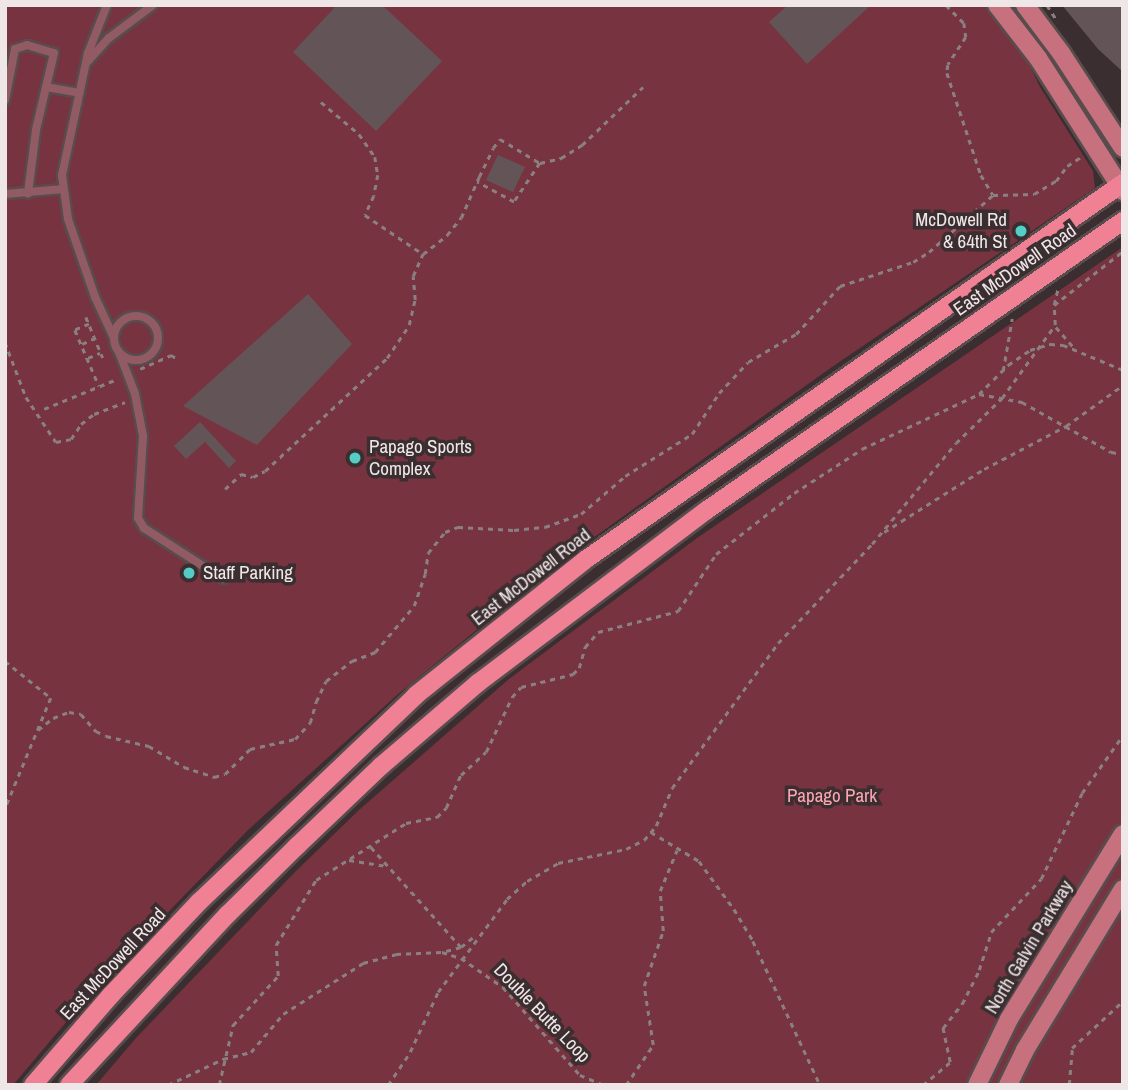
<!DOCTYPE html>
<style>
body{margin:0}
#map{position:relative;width:1128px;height:1090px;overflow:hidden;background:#3b2e30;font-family:"Archivo Narrow",sans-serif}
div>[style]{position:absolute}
.green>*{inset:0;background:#783340}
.building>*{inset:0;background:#635557}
.path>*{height:2.5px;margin-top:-1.25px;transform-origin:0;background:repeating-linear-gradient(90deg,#8b8081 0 5px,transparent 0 10px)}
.roads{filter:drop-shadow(2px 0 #584c4d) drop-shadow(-2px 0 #584c4d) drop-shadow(0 2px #584c4d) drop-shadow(0 -2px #584c4d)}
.service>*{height:8px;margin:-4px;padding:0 4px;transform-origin:4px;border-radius:4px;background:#925b64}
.service>.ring{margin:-4px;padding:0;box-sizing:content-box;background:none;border:8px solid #925b64;border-radius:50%}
.secondary>*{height:18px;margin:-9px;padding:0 9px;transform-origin:9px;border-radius:9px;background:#c7717f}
.primary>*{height:18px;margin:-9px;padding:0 9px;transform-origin:9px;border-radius:9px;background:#f08194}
.dots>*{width:19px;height:19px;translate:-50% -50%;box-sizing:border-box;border:4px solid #3b2e30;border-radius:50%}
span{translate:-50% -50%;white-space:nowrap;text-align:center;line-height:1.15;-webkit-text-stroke:7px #3b2e30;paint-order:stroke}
.poi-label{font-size:19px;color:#efe7e7}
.right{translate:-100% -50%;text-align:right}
.left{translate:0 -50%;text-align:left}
.street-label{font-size:19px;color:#efe7e7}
.park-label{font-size:19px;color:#fda5b2}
.frame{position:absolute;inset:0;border:7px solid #efe7e7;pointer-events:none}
</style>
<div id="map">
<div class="green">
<i style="clip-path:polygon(5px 5px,986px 5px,1024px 54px,1040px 87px,1093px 171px,1095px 188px,829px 369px,579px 548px,480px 627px,397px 695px,248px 830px,100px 982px,13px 1085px,5px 1085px)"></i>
<i style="clip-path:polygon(1123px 247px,1123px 1085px,96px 1085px,136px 1038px,295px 872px,359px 810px,509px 679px,697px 538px)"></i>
</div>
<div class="building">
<i style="clip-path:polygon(337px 5px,382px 5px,442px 61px,376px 131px,293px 52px)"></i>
<i style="clip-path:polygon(788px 5px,871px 5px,807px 64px,769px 22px)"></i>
<i style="clip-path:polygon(1062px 5px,1123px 5px,1123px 72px,1098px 49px)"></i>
<i style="clip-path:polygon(498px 155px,525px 167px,513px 192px,486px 180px)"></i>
<i style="clip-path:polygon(308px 294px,352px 344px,257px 445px,183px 406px)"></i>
<i style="clip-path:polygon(200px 422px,236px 461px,229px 468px,205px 442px,186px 459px,174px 446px)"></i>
</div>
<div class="path">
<i style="left:946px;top:5px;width:25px;rotate:45deg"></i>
<i style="left:964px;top:23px;width:14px;rotate:82deg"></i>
<i style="left:966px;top:37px;width:33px;rotate:123deg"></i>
<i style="left:948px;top:65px;width:8px;rotate:97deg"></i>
<i style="left:947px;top:73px;width:108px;rotate:71.6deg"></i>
<i style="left:981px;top:175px;width:23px;rotate:59deg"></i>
<i style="left:1047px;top:5px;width:20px;rotate:57deg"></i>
<i style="left:321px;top:102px;width:50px;rotate:40.1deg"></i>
<i style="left:359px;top:134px;width:28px;rotate:55deg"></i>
<i style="left:375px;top:157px;width:18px;rotate:81deg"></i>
<i style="left:378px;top:175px;width:21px;rotate:101deg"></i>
<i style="left:374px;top:196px;width:21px;rotate:115deg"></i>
<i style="left:365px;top:215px;width:70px;rotate:33.9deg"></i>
<i style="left:540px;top:163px;width:22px;rotate:-13deg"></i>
<i style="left:561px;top:158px;width:25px;rotate:-32deg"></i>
<i style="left:582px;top:145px;width:84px;rotate:-43.6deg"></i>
<i style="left:1054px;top:305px;width:88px;rotate:-38deg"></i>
<i style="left:86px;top:317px;width:44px;rotate:67.5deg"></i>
<i style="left:89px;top:324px;width:15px;rotate:157deg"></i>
<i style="left:75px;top:330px;width:61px;rotate:66.8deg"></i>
<i style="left:1056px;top:327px;width:28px;rotate:49deg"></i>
<i style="left:5px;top:342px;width:59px;rotate:69.1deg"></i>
<i style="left:26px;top:397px;width:54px;rotate:56.3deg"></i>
<i style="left:56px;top:442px;width:15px;rotate:-11deg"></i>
<i style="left:71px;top:439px;width:18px;rotate:-56deg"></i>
<i style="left:81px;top:424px;width:16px;rotate:-38deg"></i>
<i style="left:94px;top:414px;width:33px;rotate:-21deg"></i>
<i style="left:82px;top:344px;width:14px;rotate:-25deg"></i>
<i style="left:88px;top:358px;width:13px;rotate:-23deg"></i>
<i style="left:140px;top:369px;width:34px;rotate:-24deg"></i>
<i style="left:171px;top:355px;width:8px;rotate:30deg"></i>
<i style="left:1003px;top:371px;width:53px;rotate:-80.2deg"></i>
<i style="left:979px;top:394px;width:44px;rotate:10.5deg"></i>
<i style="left:1022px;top:402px;width:102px;rotate:29.3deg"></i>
<i style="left:1111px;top:452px;width:12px;rotate:9deg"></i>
<i style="left:44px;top:409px;width:79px;rotate:-22.3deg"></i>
<i style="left:225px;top:489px;width:22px;rotate:-43deg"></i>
<i style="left:241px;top:474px;width:12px;rotate:14deg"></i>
<i style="left:253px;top:477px;width:13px;rotate:-27deg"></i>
<i style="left:265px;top:471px;width:166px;rotate:-42.8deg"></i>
<i style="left:387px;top:358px;width:40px;rotate:-56deg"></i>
<i style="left:409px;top:325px;width:26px;rotate:-77deg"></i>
<i style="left:415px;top:300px;width:24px;rotate:-95deg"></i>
<i style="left:413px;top:276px;width:24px;rotate:-66deg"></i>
<i style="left:423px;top:254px;width:31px;rotate:-38deg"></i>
<i style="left:447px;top:235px;width:22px;rotate:-51deg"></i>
<i style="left:461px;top:218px;width:45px;rotate:-66.3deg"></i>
<i style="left:479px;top:177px;width:32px;rotate:-64deg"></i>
<i style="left:493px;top:148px;width:11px;rotate:-52deg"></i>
<i style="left:500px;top:139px;width:47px;rotate:31deg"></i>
<i style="left:540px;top:163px;width:47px;rotate:123.7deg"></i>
<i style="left:514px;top:202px;width:42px;rotate:-151.6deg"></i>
<i style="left:884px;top:532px;width:118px;rotate:-32.2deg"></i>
<i style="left:984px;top:469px;width:93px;rotate:-27.7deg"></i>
<i style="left:1066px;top:426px;width:70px;rotate:-35.7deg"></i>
<i style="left:5px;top:661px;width:59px;rotate:38.8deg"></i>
<i style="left:51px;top:698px;width:120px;rotate:112.5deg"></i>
<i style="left:38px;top:730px;width:19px;rotate:-39deg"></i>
<i style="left:53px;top:718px;width:17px;rotate:-21deg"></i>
<i style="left:69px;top:712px;width:12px;rotate:9deg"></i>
<i style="left:81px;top:714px;width:23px;rotate:49deg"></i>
<i style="left:96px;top:731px;width:11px;rotate:27deg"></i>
<i style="left:106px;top:736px;width:44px;rotate:13.1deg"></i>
<i style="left:149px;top:746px;width:41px;rotate:31deg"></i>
<i style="left:184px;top:767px;width:32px;rotate:18deg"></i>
<i style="left:214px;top:777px;width:11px;rotate:-15deg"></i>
<i style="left:225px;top:774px;width:35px;rotate:-45deg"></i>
<i style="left:250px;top:749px;width:46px;rotate:-12.5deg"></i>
<i style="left:295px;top:739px;width:22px;rotate:-47deg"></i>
<i style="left:310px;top:723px;width:22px;rotate:-74deg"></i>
<i style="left:316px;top:702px;width:23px;rotate:-65deg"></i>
<i style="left:326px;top:681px;width:33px;rotate:-38deg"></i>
<i style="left:352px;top:661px;width:25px;rotate:-21deg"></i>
<i style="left:375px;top:652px;width:60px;rotate:-49.7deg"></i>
<i style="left:414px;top:606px;width:34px;rotate:-71deg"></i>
<i style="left:425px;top:574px;width:21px;rotate:-82deg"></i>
<i style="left:428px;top:553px;width:27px;rotate:-51deg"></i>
<i style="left:445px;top:532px;width:14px;rotate:-21deg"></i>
<i style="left:458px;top:527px;width:56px;rotate:3.1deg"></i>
<i style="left:514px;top:530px;width:31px;rotate:-6deg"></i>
<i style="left:545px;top:527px;width:38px;rotate:-20deg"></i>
<i style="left:581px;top:514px;width:58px;rotate:-40.8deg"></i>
<i style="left:625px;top:476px;width:79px;rotate:-32.1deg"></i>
<i style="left:692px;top:434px;width:49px;rotate:-56.6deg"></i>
<i style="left:719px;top:393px;width:42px;rotate:-46.9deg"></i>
<i style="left:748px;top:362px;width:56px;rotate:-30.3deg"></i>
<i style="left:796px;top:334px;width:65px;rotate:-47.5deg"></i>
<i style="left:840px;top:286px;width:77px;rotate:-18.2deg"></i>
<i style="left:913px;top:262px;width:19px;rotate:-32deg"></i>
<i style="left:929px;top:252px;width:86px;rotate:-41.7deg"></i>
<i style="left:993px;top:195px;width:41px;rotate:-1.4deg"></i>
<i style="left:1034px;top:194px;width:26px;rotate:-31deg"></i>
<i style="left:1056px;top:181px;width:19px;rotate:-54deg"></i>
<i style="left:1067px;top:166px;width:17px;rotate:-33deg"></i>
<i style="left:651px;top:832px;width:56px;rotate:31.1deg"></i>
<i style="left:699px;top:861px;width:59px;rotate:53.9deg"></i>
<i style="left:734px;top:909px;width:37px;rotate:59deg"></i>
<i style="left:753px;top:941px;width:159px;rotate:65deg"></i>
<i style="left:371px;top:847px;width:135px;rotate:48deg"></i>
<i style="left:349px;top:860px;width:38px;rotate:9deg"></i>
<i style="left:446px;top:951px;width:16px;rotate:-15deg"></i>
<i style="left:461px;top:947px;width:19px;rotate:-39deg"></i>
<i style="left:168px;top:1085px;width:61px;rotate:-25.3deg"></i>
<i style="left:223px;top:1059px;width:29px;rotate:-14deg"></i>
<i style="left:251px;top:1052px;width:50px;rotate:-49.9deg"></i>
<i style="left:283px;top:1014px;width:95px;rotate:-32.5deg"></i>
<i style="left:363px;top:963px;width:34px;rotate:-15deg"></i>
<i style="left:396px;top:954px;width:46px;rotate:-2.5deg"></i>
<i style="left:442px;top:952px;width:20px;rotate:18deg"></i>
<i style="left:461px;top:958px;width:51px;rotate:34.6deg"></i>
<i style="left:503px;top:987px;width:117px;rotate:48.8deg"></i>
<i style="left:580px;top:1075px;width:25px;rotate:23deg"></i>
<i style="left:219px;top:1085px;width:62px;rotate:-76.9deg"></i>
<i style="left:233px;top:1025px;width:67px;rotate:-47.4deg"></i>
<i style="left:278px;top:976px;width:31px;rotate:-94deg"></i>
<i style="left:276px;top:945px;width:76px;rotate:-58.4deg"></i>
<i style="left:316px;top:880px;width:107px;rotate:-32.3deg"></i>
<i style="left:406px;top:823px;width:32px;rotate:-11deg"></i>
<i style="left:437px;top:817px;width:13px;rotate:-45deg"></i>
<i style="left:446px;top:808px;width:36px;rotate:-66deg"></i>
<i style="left:461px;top:775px;width:34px;rotate:-43deg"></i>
<i style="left:486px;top:752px;width:61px;rotate:-64.7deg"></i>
<i style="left:512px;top:697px;width:13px;rotate:-48deg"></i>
<i style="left:521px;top:687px;width:54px;rotate:-14deg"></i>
<i style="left:573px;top:674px;width:8px;rotate:-45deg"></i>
<i style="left:579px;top:668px;width:22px;rotate:-74deg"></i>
<i style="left:585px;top:647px;width:20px;rotate:-49deg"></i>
<i style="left:598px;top:632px;width:83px;rotate:-14.7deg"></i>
<i style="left:678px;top:611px;width:69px;rotate:-56.3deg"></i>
<i style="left:716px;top:554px;width:99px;rotate:-38deg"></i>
<i style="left:794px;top:493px;width:81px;rotate:-32.9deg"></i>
<i style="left:862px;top:449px;width:129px;rotate:-25.2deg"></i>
<i style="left:979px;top:394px;width:41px;rotate:-45deg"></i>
<i style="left:1008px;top:365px;width:27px;rotate:-34deg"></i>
<i style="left:1030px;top:350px;width:21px;rotate:-17deg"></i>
<i style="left:1050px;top:344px;width:13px;rotate:4deg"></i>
<i style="left:1063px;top:345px;width:65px;rotate:22.6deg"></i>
<i style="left:388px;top:1085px;width:40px;rotate:-56deg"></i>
<i style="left:410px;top:1052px;width:66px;rotate:-65deg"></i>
<i style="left:438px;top:992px;width:116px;rotate:-53.4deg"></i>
<i style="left:507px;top:899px;width:27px;rotate:-42deg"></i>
<i style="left:527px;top:881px;width:36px;rotate:-30deg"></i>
<i style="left:558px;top:863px;width:69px;rotate:-11.6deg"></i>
<i style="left:626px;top:849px;width:20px;rotate:-27deg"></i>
<i style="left:644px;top:840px;width:18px;rotate:-49deg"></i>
<i style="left:656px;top:826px;width:41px;rotate:-67.2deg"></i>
<i style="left:672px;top:788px;width:180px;rotate:-53.8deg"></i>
<i style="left:778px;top:643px;width:137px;rotate:-46.5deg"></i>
<i style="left:872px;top:544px;width:131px;rotate:-50.3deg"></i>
<i style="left:956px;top:443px;width:64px;rotate:-44.4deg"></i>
<i style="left:1002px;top:398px;width:90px;rotate:-54deg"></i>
<i style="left:1055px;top:325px;width:20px;rotate:-93deg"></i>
<i style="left:1054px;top:305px;width:18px;rotate:-77deg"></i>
<i style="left:626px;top:1085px;width:48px;rotate:-56deg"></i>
<i style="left:653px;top:1045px;width:60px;rotate:-98.7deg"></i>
<i style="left:644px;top:986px;width:58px;rotate:-70.9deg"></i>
<i style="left:663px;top:931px;width:40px;rotate:-94.3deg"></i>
<i style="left:660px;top:891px;width:44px;rotate:-67.5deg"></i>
<i style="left:923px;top:1085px;width:35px;rotate:-40deg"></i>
<i style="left:950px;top:1062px;width:35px;rotate:-102deg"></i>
<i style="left:943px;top:1028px;width:31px;rotate:-52deg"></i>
<i style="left:962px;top:1004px;width:38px;rotate:-63deg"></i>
<i style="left:979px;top:970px;width:40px;rotate:-72deg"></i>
<i style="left:991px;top:932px;width:73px;rotate:-46.7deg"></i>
<i style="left:1041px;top:879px;width:95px;rotate:-64.5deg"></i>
<i style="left:1082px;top:793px;width:71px;rotate:-54.7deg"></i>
<i style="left:1069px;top:1085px;width:37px;rotate:-85deg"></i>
<i style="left:1072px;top:1048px;width:69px;rotate:-42.7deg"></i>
</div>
<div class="roads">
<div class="service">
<i style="left:107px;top:5px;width:52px;rotate:111.6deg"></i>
<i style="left:88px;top:53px;width:125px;rotate:102deg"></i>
<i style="left:62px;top:175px;width:44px;rotate:82.2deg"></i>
<i style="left:68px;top:219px;width:83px;rotate:70.9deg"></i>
<i style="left:95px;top:297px;width:45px;rotate:65.1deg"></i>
<i style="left:88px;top:61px;width:31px;rotate:-48deg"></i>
<i style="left:109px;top:38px;width:55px;rotate:-36.9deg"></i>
<i style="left:46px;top:87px;width:34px;rotate:10deg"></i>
<i style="left:5px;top:100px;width:52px;rotate:-78.9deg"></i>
<i style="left:15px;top:49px;width:13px;rotate:-18deg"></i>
<i style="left:27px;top:45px;width:28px;rotate:17deg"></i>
<i style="left:54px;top:53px;width:79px;rotate:103.2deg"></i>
<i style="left:36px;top:130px;width:64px;rotate:97.2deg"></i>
<i style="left:5px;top:194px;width:59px;rotate:-4.8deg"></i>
<i class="ring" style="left:114px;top:316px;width:36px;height:36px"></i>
<i style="left:119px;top:352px;width:45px;rotate:69.1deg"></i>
<i style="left:135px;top:394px;width:43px;rotate:79.2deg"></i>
<i style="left:143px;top:436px;width:82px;rotate:93.5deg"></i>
<i style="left:138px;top:518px;width:12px;rotate:59deg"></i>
<i style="left:144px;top:528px;width:94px;rotate:32.8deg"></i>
</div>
<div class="secondary">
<i style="left:997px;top:5px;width:67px;rotate:52.3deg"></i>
<i style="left:1038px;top:58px;width:158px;rotate:57.4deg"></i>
<i style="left:1025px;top:5px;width:60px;rotate:53.1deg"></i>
<i style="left:1061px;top:53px;width:113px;rotate:56.9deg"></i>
<i style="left:977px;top:1085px;width:73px;rotate:-64.1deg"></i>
<i style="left:1009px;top:1019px;width:217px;rotate:-58.4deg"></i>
<i style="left:1008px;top:1085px;width:39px;rotate:-64deg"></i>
<i style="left:1025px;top:1050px;width:188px;rotate:-58.7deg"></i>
</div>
<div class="primary">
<i style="left:33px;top:1085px;width:119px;rotate:-49.1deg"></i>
<i style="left:111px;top:995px;width:128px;rotate:-46.6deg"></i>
<i style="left:199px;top:902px;width:300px;rotate:-43.6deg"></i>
<i style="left:416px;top:695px;width:216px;rotate:-38.6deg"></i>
<i style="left:585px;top:560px;width:657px;rotate:-35.02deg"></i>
<i style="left:69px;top:1085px;width:233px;rotate:-47.1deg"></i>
<i style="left:228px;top:914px;width:97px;rotate:-44.6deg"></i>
<i style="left:297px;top:846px;width:116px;rotate:-43.6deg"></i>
<i style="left:381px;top:766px;width:128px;rotate:-40.6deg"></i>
<i style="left:478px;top:683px;width:287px;rotate:-37.1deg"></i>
<i style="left:707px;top:510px;width:507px;rotate:-34.79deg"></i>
</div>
</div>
<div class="dots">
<i style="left:1021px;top:231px;background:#54cdc7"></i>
<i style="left:355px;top:458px;background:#54cdc7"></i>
<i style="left:189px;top:573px;background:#54cdc7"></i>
</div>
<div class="poi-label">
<span class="right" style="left:1007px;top:231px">McDowell Rd<br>&amp; 64th St</span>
<span class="left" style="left:369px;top:458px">Papago Sports<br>Complex</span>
<span class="left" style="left:203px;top:573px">Staff Parking</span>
</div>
<div class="street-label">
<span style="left:1015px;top:270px;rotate:-35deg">East McDowell Road</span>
<span style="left:531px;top:577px;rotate:-38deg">East McDowell Road</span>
<span style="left:1029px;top:947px;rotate:-59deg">North Galvin Parkway</span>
<span style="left:113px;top:964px;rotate:-47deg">East McDowell Road</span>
<span style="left:542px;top:1013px;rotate:46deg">Double Butte Loop</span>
</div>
<div class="park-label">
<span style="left:832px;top:796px">Papago Park</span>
</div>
<div class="frame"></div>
</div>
